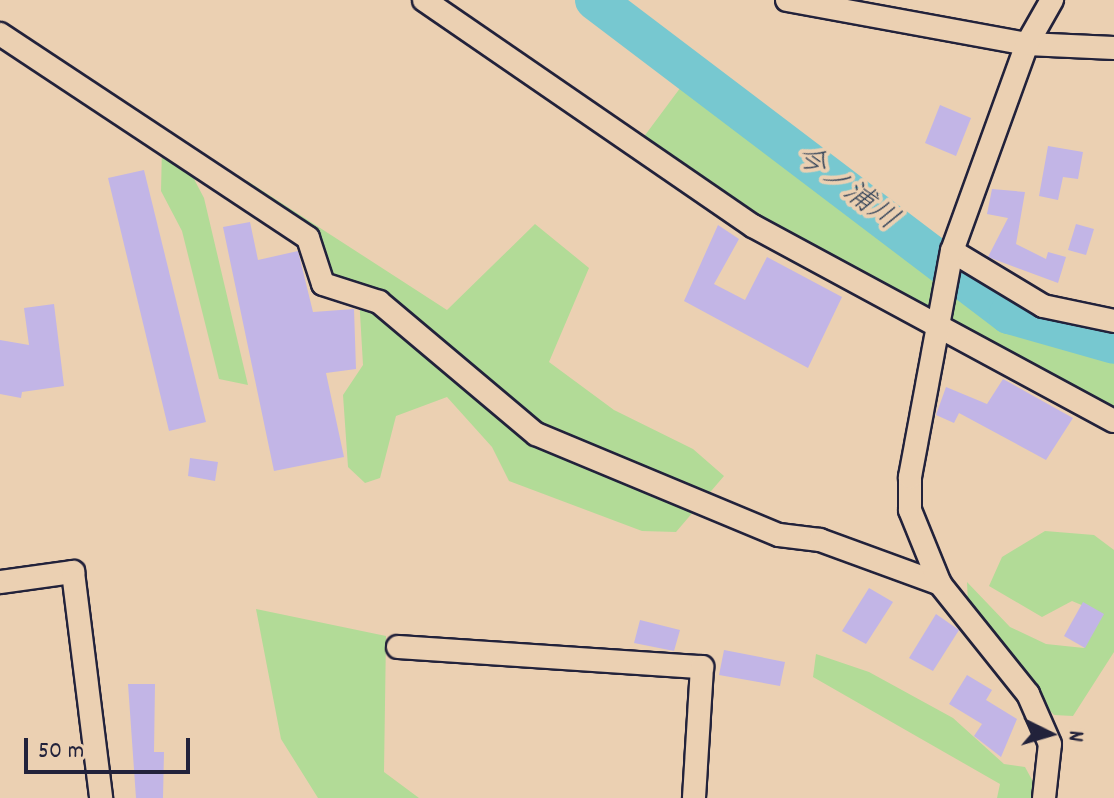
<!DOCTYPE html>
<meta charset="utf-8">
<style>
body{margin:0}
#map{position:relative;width:1114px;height:798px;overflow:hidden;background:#ebd0b2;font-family:Dekko,"Klee One",sans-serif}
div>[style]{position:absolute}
.green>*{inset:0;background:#b2db97}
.river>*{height:40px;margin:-20px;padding:0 20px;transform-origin:20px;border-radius:20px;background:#77c8d0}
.building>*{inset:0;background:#c2b5e6}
.roads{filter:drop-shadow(2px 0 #22223b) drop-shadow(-2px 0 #22223b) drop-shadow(0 2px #22223b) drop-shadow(0 -2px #22223b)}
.street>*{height:22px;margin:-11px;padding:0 11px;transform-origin:11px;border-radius:11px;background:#ebd0b2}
span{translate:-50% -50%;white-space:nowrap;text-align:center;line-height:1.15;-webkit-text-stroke:8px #ebd0b2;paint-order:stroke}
.water-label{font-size:30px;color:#334359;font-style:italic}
.north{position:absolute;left:1010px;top:694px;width:80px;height:80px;-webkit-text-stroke:6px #ebd0b2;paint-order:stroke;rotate:95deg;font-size:22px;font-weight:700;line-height:32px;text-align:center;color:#22223b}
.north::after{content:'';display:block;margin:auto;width:28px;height:36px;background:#22223b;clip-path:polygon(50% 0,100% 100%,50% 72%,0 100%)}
.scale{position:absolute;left:24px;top:738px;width:166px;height:36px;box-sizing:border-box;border:4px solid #22223b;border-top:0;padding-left:10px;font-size:24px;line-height:28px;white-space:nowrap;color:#22223b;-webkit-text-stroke:6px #ebd0b2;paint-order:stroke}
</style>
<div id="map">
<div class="green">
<i style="clip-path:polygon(698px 64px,823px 160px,1045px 306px,1114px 321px,1114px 417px,637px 146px)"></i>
<i style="clip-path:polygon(162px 146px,184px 160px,204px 198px,248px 385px,219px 379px,182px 231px,161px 191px)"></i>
<i style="clip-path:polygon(246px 180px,447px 310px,535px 224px,589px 268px,549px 362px,614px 410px,693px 449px,724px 476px,676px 532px,642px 531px,509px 481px,492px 447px,447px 397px,396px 416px,380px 478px,365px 483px,348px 467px,343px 395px,363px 365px,359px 296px,327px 272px)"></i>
<i style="clip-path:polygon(1045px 531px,1094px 535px,1114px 550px,1114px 652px,1073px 716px,1054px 715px,1008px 668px,968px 605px,967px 582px,1010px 627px,1046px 644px,1084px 648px,1103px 614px,1072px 601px,1042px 617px,989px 586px,1002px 557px)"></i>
<i style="clip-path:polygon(256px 609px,386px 636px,384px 772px,419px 798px,318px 798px,281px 739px)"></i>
<i style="clip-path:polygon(816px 654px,869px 672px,953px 718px,1004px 764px,1025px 767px,1042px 798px,997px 798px,1000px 784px,813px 677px)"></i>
</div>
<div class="river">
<i style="left:595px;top:0;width:520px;rotate:37.18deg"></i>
<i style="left:1009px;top:314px;width:109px;rotate:15.9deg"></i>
</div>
<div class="building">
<i style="clip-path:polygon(940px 105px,971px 118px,956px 156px,925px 143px)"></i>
<i style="clip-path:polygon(1048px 146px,1083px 152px,1078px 179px,1063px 177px,1058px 200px,1039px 196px)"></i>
<i style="clip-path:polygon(144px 170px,206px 422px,169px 431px,108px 178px)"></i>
<i style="clip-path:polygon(992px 189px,1025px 192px,1016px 244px,1046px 259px,1048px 252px,1066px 257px,1058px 283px,988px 257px,1008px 218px,987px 214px)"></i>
<i style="clip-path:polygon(250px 222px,258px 260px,298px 251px,313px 312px,354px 309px,356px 369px,326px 373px,344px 457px,274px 471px,223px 227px)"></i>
<i style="clip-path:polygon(1076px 224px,1094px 229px,1086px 255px,1068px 250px)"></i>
<i style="clip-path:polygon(718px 225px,739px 239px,714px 284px,745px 300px,767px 257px,842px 297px,808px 368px,684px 301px)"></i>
<i style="clip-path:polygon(54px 304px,64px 386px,22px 392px,21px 398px,0 394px,0 340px,29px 345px,24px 308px)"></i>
<i style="clip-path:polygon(1003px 379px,1073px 418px,1046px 460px,959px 413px,954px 423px,936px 415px,946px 387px,987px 404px)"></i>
<i style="clip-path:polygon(190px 458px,218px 462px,215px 481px,188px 476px)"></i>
<i style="clip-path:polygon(869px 588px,893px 602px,866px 644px,842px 631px)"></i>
<i style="clip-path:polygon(1083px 602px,1104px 614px,1085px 648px,1064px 636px)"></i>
<i style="clip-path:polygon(936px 614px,959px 630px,933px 671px,909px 658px)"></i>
<i style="clip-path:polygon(640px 620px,680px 630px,674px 651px,634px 643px)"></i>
<i style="clip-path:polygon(724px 650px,785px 662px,780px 686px,719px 675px)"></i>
<i style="clip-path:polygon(967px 675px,992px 690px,986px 700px,1017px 719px,1001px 757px,974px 736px,982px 724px,949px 704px)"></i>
<i style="clip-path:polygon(128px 684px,155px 684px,154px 752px,164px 752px,163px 798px,136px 798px)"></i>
</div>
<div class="roads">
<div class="street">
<i style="left:424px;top:0;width:399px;rotate:34.5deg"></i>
<i style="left:753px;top:226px;width:410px;rotate:28.4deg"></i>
<i style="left:787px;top:0;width:244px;rotate:10.4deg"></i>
<i style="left:1027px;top:44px;width:87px;rotate:2.6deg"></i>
<i style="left:0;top:34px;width:369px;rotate:33.5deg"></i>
<i style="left:308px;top:238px;width:48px;rotate:71.9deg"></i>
<i style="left:323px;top:284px;width:59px;rotate:17.8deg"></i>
<i style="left:379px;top:302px;width:205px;rotate:40.1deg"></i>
<i style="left:536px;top:434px;width:263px;rotate:22.6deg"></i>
<i style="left:779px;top:535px;width:41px;rotate:7deg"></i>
<i style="left:820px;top:540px;width:128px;rotate:20.1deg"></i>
<i style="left:952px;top:251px;width:106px;rotate:31.1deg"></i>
<i style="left:1043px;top:306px;width:73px;rotate:11.9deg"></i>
<i style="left:0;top:582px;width:74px;rotate:-7.8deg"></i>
<i style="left:73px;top:572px;width:228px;rotate:82.9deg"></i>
<i style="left:398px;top:647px;width:305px;rotate:3.8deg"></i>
<i style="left:702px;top:667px;width:131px;rotate:93.5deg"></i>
<i style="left:1044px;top:798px;width:54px;rotate:-83.7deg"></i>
<i style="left:1050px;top:744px;width:55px;rotate:-113.7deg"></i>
<i style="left:1028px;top:694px;width:141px;rotate:-128.7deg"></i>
<i style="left:940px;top:584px;width:80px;rotate:-112.1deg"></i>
<i style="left:910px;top:510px;width:33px;rotate:-90deg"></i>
<i style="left:910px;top:477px;width:230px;rotate:-79.5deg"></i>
<i style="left:952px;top:251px;width:220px;rotate:-70.1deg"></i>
<i style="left:1027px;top:44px;width:51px;rotate:-60.4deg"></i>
</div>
</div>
<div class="water-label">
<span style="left:845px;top:190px;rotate:37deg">今ノ浦川</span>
</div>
<div class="north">N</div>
<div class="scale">50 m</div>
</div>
